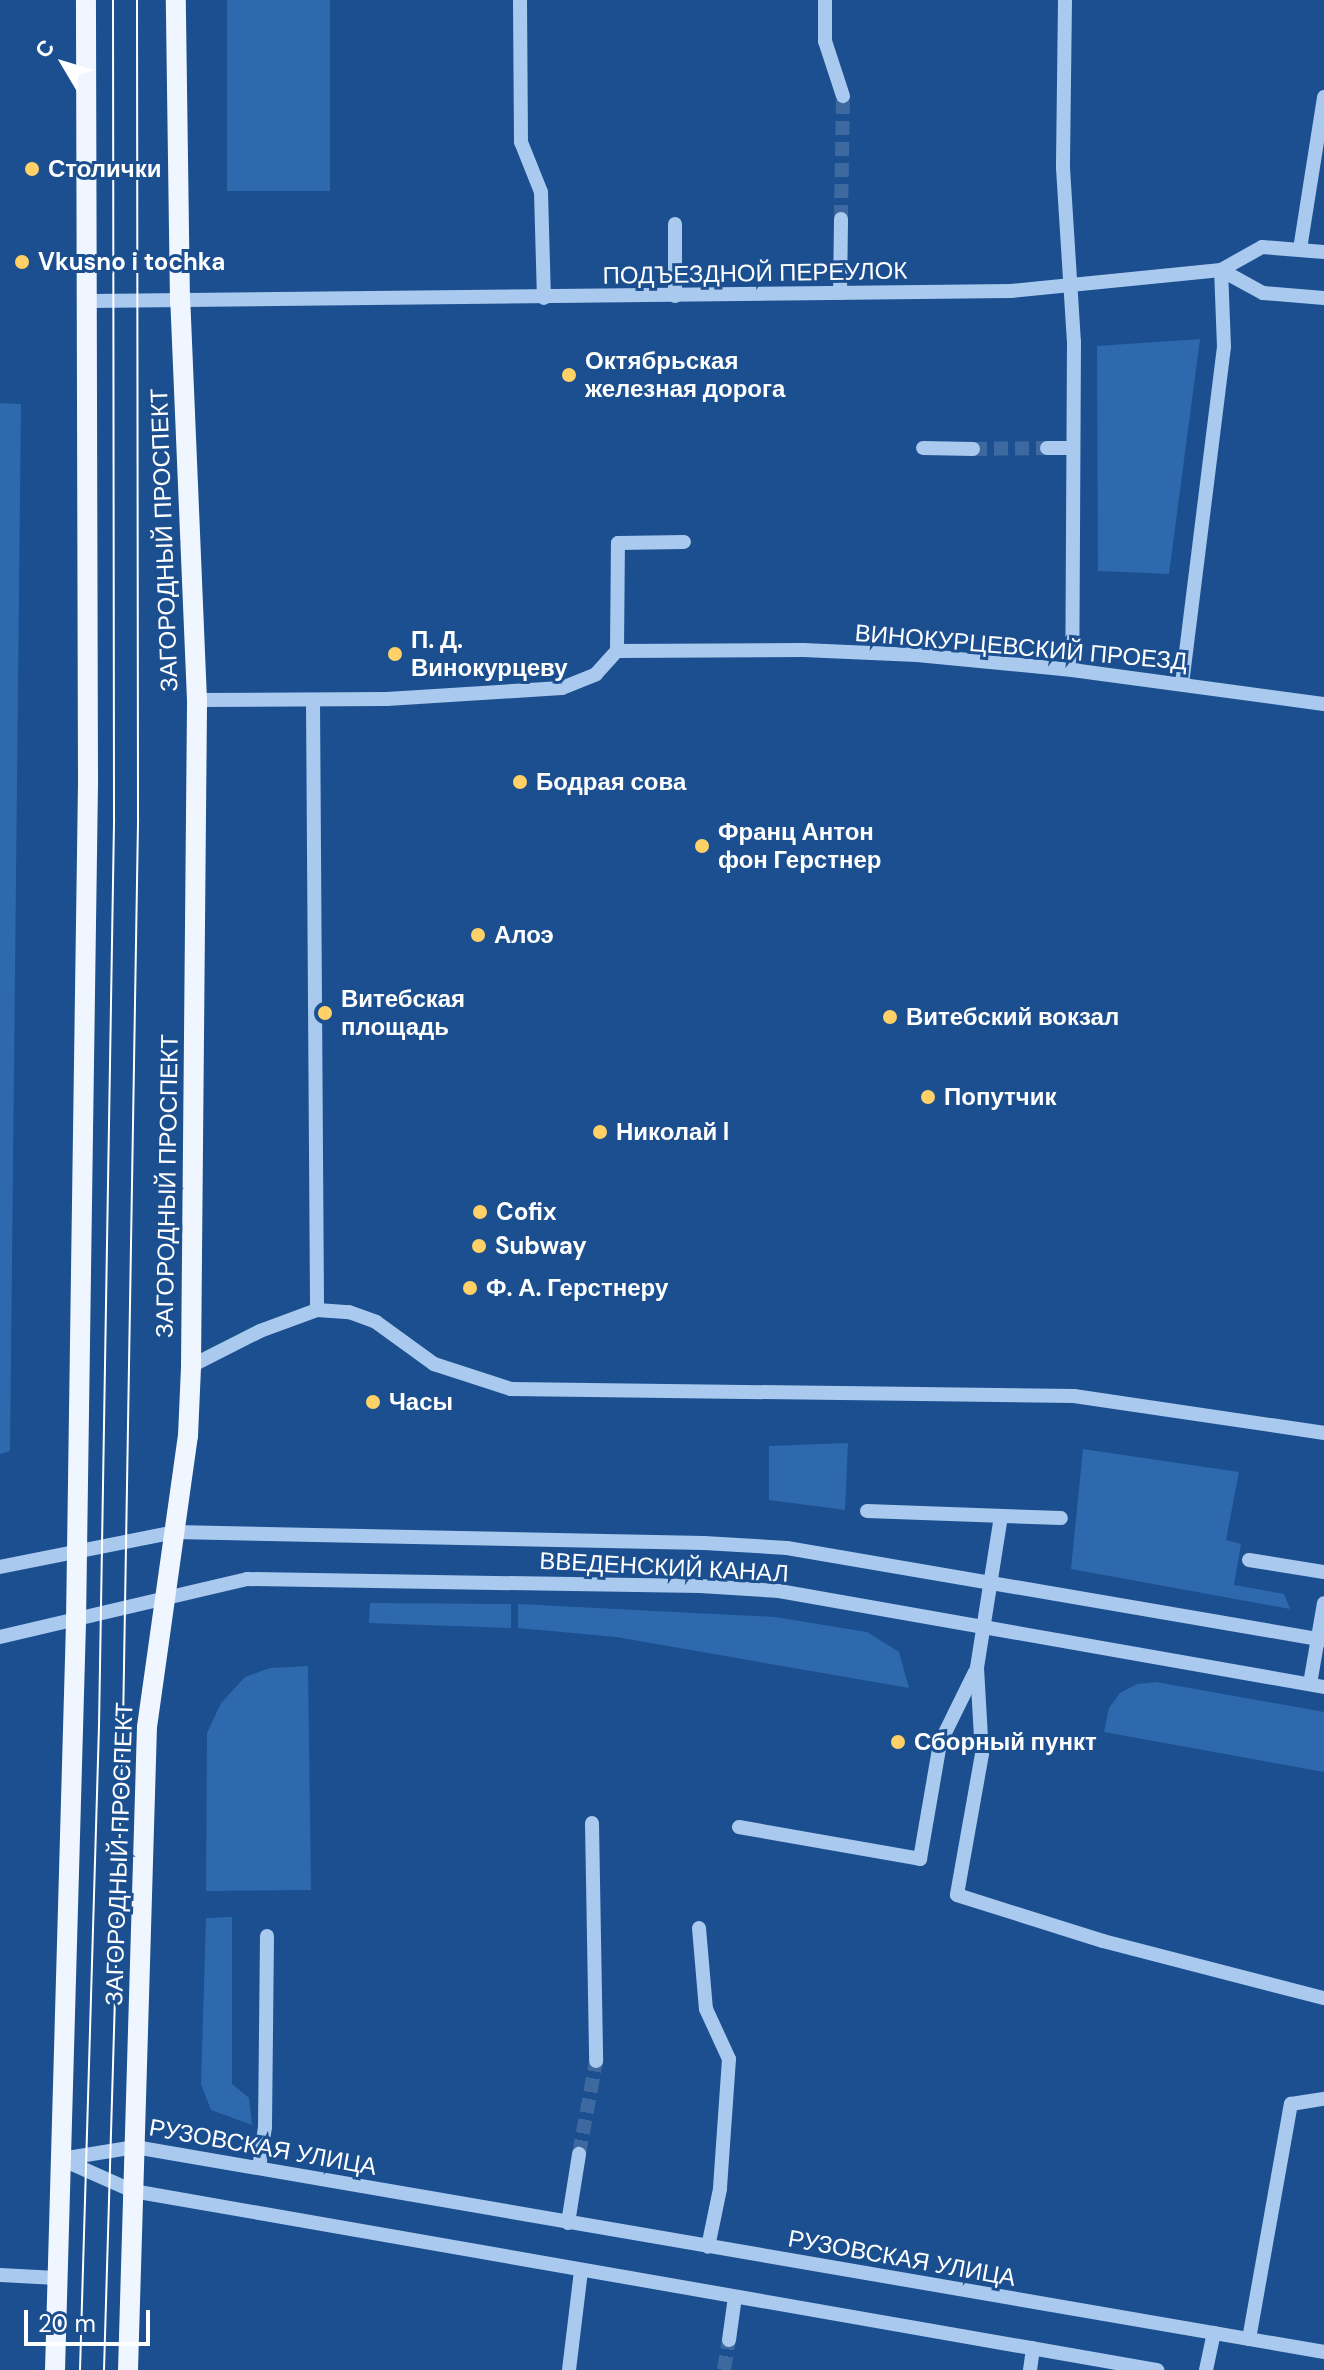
<!DOCTYPE html>
<meta charset="utf-8">
<style>
body{margin:0}
#map{position:relative;width:1324px;height:2370px;overflow:hidden;background:#1b4f8f;font-family:"DM Sans",sans-serif}
div>[style]{position:absolute}
.green>*{inset:0;background:#2e69ad}
.minor-tunnel>*{height:14px;margin-top:-7px;transform-origin:0;background:repeating-linear-gradient(90deg,#3d69a0 0 14px,transparent 0 21px)}
.minor>*{height:14px;margin:-7px;padding:0 7px;transform-origin:7px;border-radius:7px;background:#a9c9ee}
.major>*{height:20px;margin:-10px;padding:0 10px;transform-origin:10px;border-radius:10px;background:#f0f6ff}
.tram>*{height:2px;margin:-1px;padding:0 1px;transform-origin:1px;border-radius:1px;background:#fff}
.dots>*{width:22px;height:22px;translate:-50% -50%;box-sizing:border-box;border:4px solid #1b4f8f;border-radius:50%}
span{translate:-50% -50%;white-space:nowrap;text-align:center;line-height:1.15;-webkit-text-stroke:6px #1b4f8f;paint-order:stroke}
.poi-label{font-size:24px;color:#fff;font-weight:700}
.left{translate:0 -50%;text-align:left}
.street-label{font-size:24px;color:#fff}
.north{position:absolute;left:24px;top:24px;width:80px;height:80px;-webkit-text-stroke:6px #1b4f8f;paint-order:stroke;rotate:308deg;font-size:22px;font-weight:700;line-height:32px;text-align:center;color:#fff}
.north::after{content:'';display:block;margin:auto;width:28px;height:36px;background:#fff;clip-path:polygon(50% 0,100% 100%,50% 72%,0 100%)}
.scale{position:absolute;left:24px;top:2310px;width:126px;height:36px;box-sizing:border-box;border:4px solid #fff;border-top:0;padding-left:10px;font-size:24px;line-height:28px;white-space:nowrap;color:#fff;-webkit-text-stroke:6px #1b4f8f;paint-order:stroke}
</style>
<div id="map">
<div class="green">
<i style="clip-path:polygon(227px 0,330px 0,330px 191px,227px 191px)"></i>
<i style="clip-path:polygon(1200px 339px,1169px 574px,1098px 571px,1097px 346px)"></i>
<i style="clip-path:polygon(0 403px,21px 404px,10px 1451px,0 1454px)"></i>
<i style="clip-path:polygon(848px 1443px,845px 1510px,769px 1500px,769px 1446px)"></i>
<i style="clip-path:polygon(1083px 1449px,1239px 1472px,1226px 1540px,1241px 1544px,1234px 1585px,1284px 1594px,1290px 1609px,1071px 1569px)"></i>
<i style="clip-path:polygon(370px 1603px,511px 1604px,511px 1628px,369px 1623px)"></i>
<i style="clip-path:polygon(518px 1604px,775px 1617px,867px 1632px,899px 1652px,909px 1688px,616px 1637px,518px 1628px)"></i>
<i style="clip-path:polygon(308px 1666px,311px 1890px,206px 1891px,207px 1733px,221px 1703px,245px 1677px,270px 1668px)"></i>
<i style="clip-path:polygon(1156px 1682px,1324px 1712px,1324px 1772px,1104px 1732px,1109px 1708px,1120px 1693px,1137px 1684px)"></i>
<i style="clip-path:polygon(232px 1917px,232px 2084px,249px 2098px,252px 2125px,211px 2110px,201px 2084px,206px 1918px)"></i>
</div>
<div class="minor-tunnel">
<i style="left:841px;top:219px;width:123px;rotate:-89.1deg"></i>
<i style="left:973px;top:449px;width:74px;rotate:-0.8deg"></i>
<i style="left:579px;top:2154px;width:95px;rotate:-79.6deg"></i>
<i style="left:724px;top:2370px;width:30px;rotate:-81deg"></i>
</div>
<div class="minor">
<i style="left:520px;top:0;width:142px;rotate:89.6deg"></i>
<i style="left:521px;top:142px;width:54px;rotate:68.2deg"></i>
<i style="left:541px;top:192px;width:106px;rotate:88.4deg"></i>
<i style="left:825px;top:0;width:41px;rotate:90deg"></i>
<i style="left:825px;top:41px;width:58px;rotate:71.9deg"></i>
<i style="left:1065px;top:0;width:168px;rotate:90.7deg"></i>
<i style="left:1063px;top:168px;width:174px;rotate:86.4deg"></i>
<i style="left:1074px;top:342px;width:328px;rotate:90.3deg"></i>
<i style="left:675px;top:224px;width:72px;rotate:90deg"></i>
<i style="left:1300px;top:249px;width:154px;rotate:-81deg"></i>
<i style="left:1221px;top:270px;width:48px;rotate:28.7deg"></i>
<i style="left:1263px;top:293px;width:61px;rotate:4.7deg"></i>
<i style="left:840px;top:293px;width:74px;rotate:-89.2deg"></i>
<i style="left:91px;top:301px;width:920px;rotate:-0.62deg"></i>
<i style="left:1011px;top:291px;width:211px;rotate:-5.7deg"></i>
<i style="left:1221px;top:270px;width:47px;rotate:-29.3deg"></i>
<i style="left:1262px;top:247px;width:62px;rotate:4.6deg"></i>
<i style="left:923px;top:448px;width:50px;rotate:1.1deg"></i>
<i style="left:1047px;top:448px;width:26px"></i>
<i style="left:617px;top:651px;width:108px;rotate:-89.5deg"></i>
<i style="left:618px;top:543px;width:66px;rotate:-0.9deg"></i>
<i style="left:1182px;top:684px;width:340px;rotate:-82.9deg"></i>
<i style="left:1224px;top:347px;width:77px;rotate:-92.2deg"></i>
<i style="left:197px;top:700px;width:190px;rotate:-0.3deg"></i>
<i style="left:387px;top:699px;width:175px;rotate:-3.6deg"></i>
<i style="left:562px;top:688px;width:37px;rotate:-22deg"></i>
<i style="left:596px;top:674px;width:31px;rotate:-48deg"></i>
<i style="left:617px;top:651px;width:186px;rotate:-0.3deg"></i>
<i style="left:803px;top:650px;width:114px;rotate:2.5deg"></i>
<i style="left:917px;top:655px;width:156px;rotate:5.5deg"></i>
<i style="left:1072px;top:670px;width:254px;rotate:7.7deg"></i>
<i style="left:313px;top:700px;width:610px;rotate:89.62deg"></i>
<i style="left:191px;top:1366px;width:77px;rotate:-26.9deg"></i>
<i style="left:260px;top:1331px;width:61px;rotate:-20.2deg"></i>
<i style="left:317px;top:1310px;width:32px;rotate:4deg"></i>
<i style="left:349px;top:1312px;width:29px;rotate:20deg"></i>
<i style="left:376px;top:1322px;width:72px;rotate:35.9deg"></i>
<i style="left:434px;top:1364px;width:81px;rotate:18deg"></i>
<i style="left:511px;top:1389px;width:563px;rotate:0.71deg"></i>
<i style="left:1074px;top:1396px;width:253px;rotate:8.4deg"></i>
<i style="left:867px;top:1511px;width:194px;rotate:2.1deg"></i>
<i style="left:1001px;top:1516px;width:154px;rotate:99deg"></i>
<i style="left:977px;top:1668px;width:86px;rotate:86.7deg"></i>
<i style="left:982px;top:1754px;width:143px;rotate:100.1deg"></i>
<i style="left:957px;top:1895px;width:153px;rotate:17.5deg"></i>
<i style="left:1103px;top:1941px;width:228px;rotate:14.5deg"></i>
<i style="left:1249px;top:1560px;width:76px;rotate:9.1deg"></i>
<i style="left:0;top:1567px;width:178px;rotate:-11.3deg"></i>
<i style="left:175px;top:1532px;width:529px;rotate:1.19deg"></i>
<i style="left:704px;top:1543px;width:83px;rotate:3.4deg"></i>
<i style="left:787px;top:1548px;width:545px;rotate:9.72deg"></i>
<i style="left:0;top:1637px;width:254px;rotate:-13.2deg"></i>
<i style="left:247px;top:1579px;width:453px;rotate:0.9deg"></i>
<i style="left:700px;top:1586px;width:79px;rotate:3.6deg"></i>
<i style="left:779px;top:1591px;width:553px;rotate:9.99deg"></i>
<i style="left:1310px;top:1684px;width:82px;rotate:-80.2deg"></i>
<i style="left:592px;top:1823px;width:238px;rotate:89deg"></i>
<i style="left:739px;top:1827px;width:184px;rotate:10deg"></i>
<i style="left:920px;top:1859px;width:118px;rotate:-80.2deg"></i>
<i style="left:940px;top:1743px;width:79px;rotate:-63.8deg"></i>
<i style="left:699px;top:1928px;width:81px;rotate:85.1deg"></i>
<i style="left:706px;top:2009px;width:55px;rotate:65.3deg"></i>
<i style="left:729px;top:2059px;width:130px;rotate:94deg"></i>
<i style="left:720px;top:2189px;width:59px;rotate:101.7deg"></i>
<i style="left:61px;top:2159px;width:75px;rotate:-9.2deg"></i>
<i style="left:135px;top:2147px;width:1207px;rotate:9.78deg"></i>
<i style="left:61px;top:2159px;width:79px;rotate:24deg"></i>
<i style="left:133px;top:2191px;width:1040px;rotate:9.92deg"></i>
<i style="left:259px;top:2168px;width:41px;rotate:-81.7deg"></i>
<i style="left:265px;top:2127px;width:191px;rotate:-89.4deg"></i>
<i style="left:568px;top:2223px;width:70px;rotate:-80.9deg"></i>
<i style="left:0;top:2275px;width:57px;rotate:3deg"></i>
<i style="left:1249px;top:2339px;width:239px;rotate:-79.9deg"></i>
<i style="left:1291px;top:2104px;width:33px;rotate:-9deg"></i>
<i style="left:729px;top:2340px;width:43px;rotate:-82.1deg"></i>
<i style="left:569px;top:2370px;width:100px;rotate:-83.1deg"></i>
<i style="left:1030px;top:2370px;width:22px;rotate:-82deg"></i>
<i style="left:1206px;top:2370px;width:38px;rotate:-78deg"></i>
</div>
<div class="major">
<i style="left:55px;top:2370px;width:748px;rotate:-88.39deg"></i>
<i style="left:76px;top:1622px;width:840px;rotate:-89.18deg"></i>
<i style="left:88px;top:782px;width:782px;rotate:-90.15deg"></i>
<i style="left:128px;top:2370px;width:643px;rotate:-88.31deg"></i>
<i style="left:147px;top:1727px;width:294px;rotate:-82deg"></i>
<i style="left:188px;top:1436px;width:70px;rotate:-87.5deg"></i>
<i style="left:191px;top:1366px;width:666px;rotate:-89.48deg"></i>
<i style="left:197px;top:700px;width:398px;rotate:-92.4deg"></i>
<i style="left:180px;top:302px;width:302px;rotate:-90.8deg"></i>
</div>
<div class="tram">
<i style="left:80px;top:2370px;width:643px;rotate:-88.31deg"></i>
<i style="left:99px;top:1727px;width:909px;rotate:-89.05deg"></i>
<i style="left:114px;top:818px;width:818px;rotate:-90.07deg"></i>
<i style="left:104px;top:2370px;width:643px;rotate:-88.31deg"></i>
<i style="left:123px;top:1727px;width:909px;rotate:-89.05deg"></i>
<i style="left:138px;top:818px;width:818px;rotate:-90.07deg"></i>
</div>
<div class="dots">
<i style="left:32px;top:169px;background:#ffd166"></i>
<i style="left:22px;top:262px;background:#ffd166"></i>
<i style="left:569px;top:375px;background:#ffd166"></i>
<i style="left:395px;top:654px;background:#ffd166"></i>
<i style="left:520px;top:782px;background:#ffd166"></i>
<i style="left:702px;top:846px;background:#ffd166"></i>
<i style="left:478px;top:935px;background:#ffd166"></i>
<i style="left:325px;top:1013px;background:#ffd166"></i>
<i style="left:890px;top:1017px;background:#ffd166"></i>
<i style="left:928px;top:1097px;background:#ffd166"></i>
<i style="left:600px;top:1132px;background:#ffd166"></i>
<i style="left:480px;top:1212px;background:#ffd166"></i>
<i style="left:479px;top:1246px;background:#ffd166"></i>
<i style="left:470px;top:1288px;background:#ffd166"></i>
<i style="left:373px;top:1402px;background:#ffd166"></i>
<i style="left:898px;top:1742px;background:#ffd166"></i>
</div>
<div class="poi-label">
<span class="left" style="left:48px;top:169px">Столички</span>
<span class="left" style="left:38px;top:262px">Vkusno i tochka</span>
<span class="left" style="left:585px;top:375px">Октябрьская<br>железная дорога</span>
<span class="left" style="left:411px;top:654px">П. Д.<br>Винокурцеву</span>
<span class="left" style="left:536px;top:782px">Бодрая сова</span>
<span class="left" style="left:718px;top:846px">Франц Антон<br>фон Герстнер</span>
<span class="left" style="left:494px;top:935px">Алоэ</span>
<span class="left" style="left:341px;top:1013px">Витебская<br>площадь</span>
<span class="left" style="left:906px;top:1017px">Витебский вокзал</span>
<span class="left" style="left:944px;top:1097px">Попутчик</span>
<span class="left" style="left:616px;top:1132px">Николай I</span>
<span class="left" style="left:496px;top:1212px">Cofix</span>
<span class="left" style="left:495px;top:1246px">Subway</span>
<span class="left" style="left:486px;top:1288px">Ф. А. Герстнеру</span>
<span class="left" style="left:389px;top:1402px">Часы</span>
<span class="left" style="left:914px;top:1742px">Сборный пункт</span>
</div>
<div class="street-label">
<span style="left:755px;top:273px;rotate:-1deg">ПОДЪЕЗДНОЙ ПЕРЕУЛОК</span>
<span style="left:164px;top:540px;rotate:-92deg">ЗАГОРОДНЫЙ ПРОСПЕКТ</span>
<span style="left:1021px;top:647px;rotate:5deg">ВИНОКУРЦЕВСКИЙ ПРОЕЗД</span>
<span style="left:167px;top:1186px;rotate:-89deg">ЗАГОРОДНЫЙ ПРОСПЕКТ</span>
<span style="left:664px;top:1567px;rotate:3deg">ВВЕДЕНСКИЙ КАНАЛ</span>
<span style="left:119px;top:1854px;rotate:-88deg">ЗАГОРОДНЫЙ ПРОСПЕКТ</span>
<span style="left:263px;top:2147px;rotate:10deg">РУЗОВСКАЯ УЛИЦА</span>
<span style="left:902px;top:2258px;rotate:10deg">РУЗОВСКАЯ УЛИЦА</span>
</div>
<div class="north">С</div>
<div class="scale">20 m</div>
</div>
